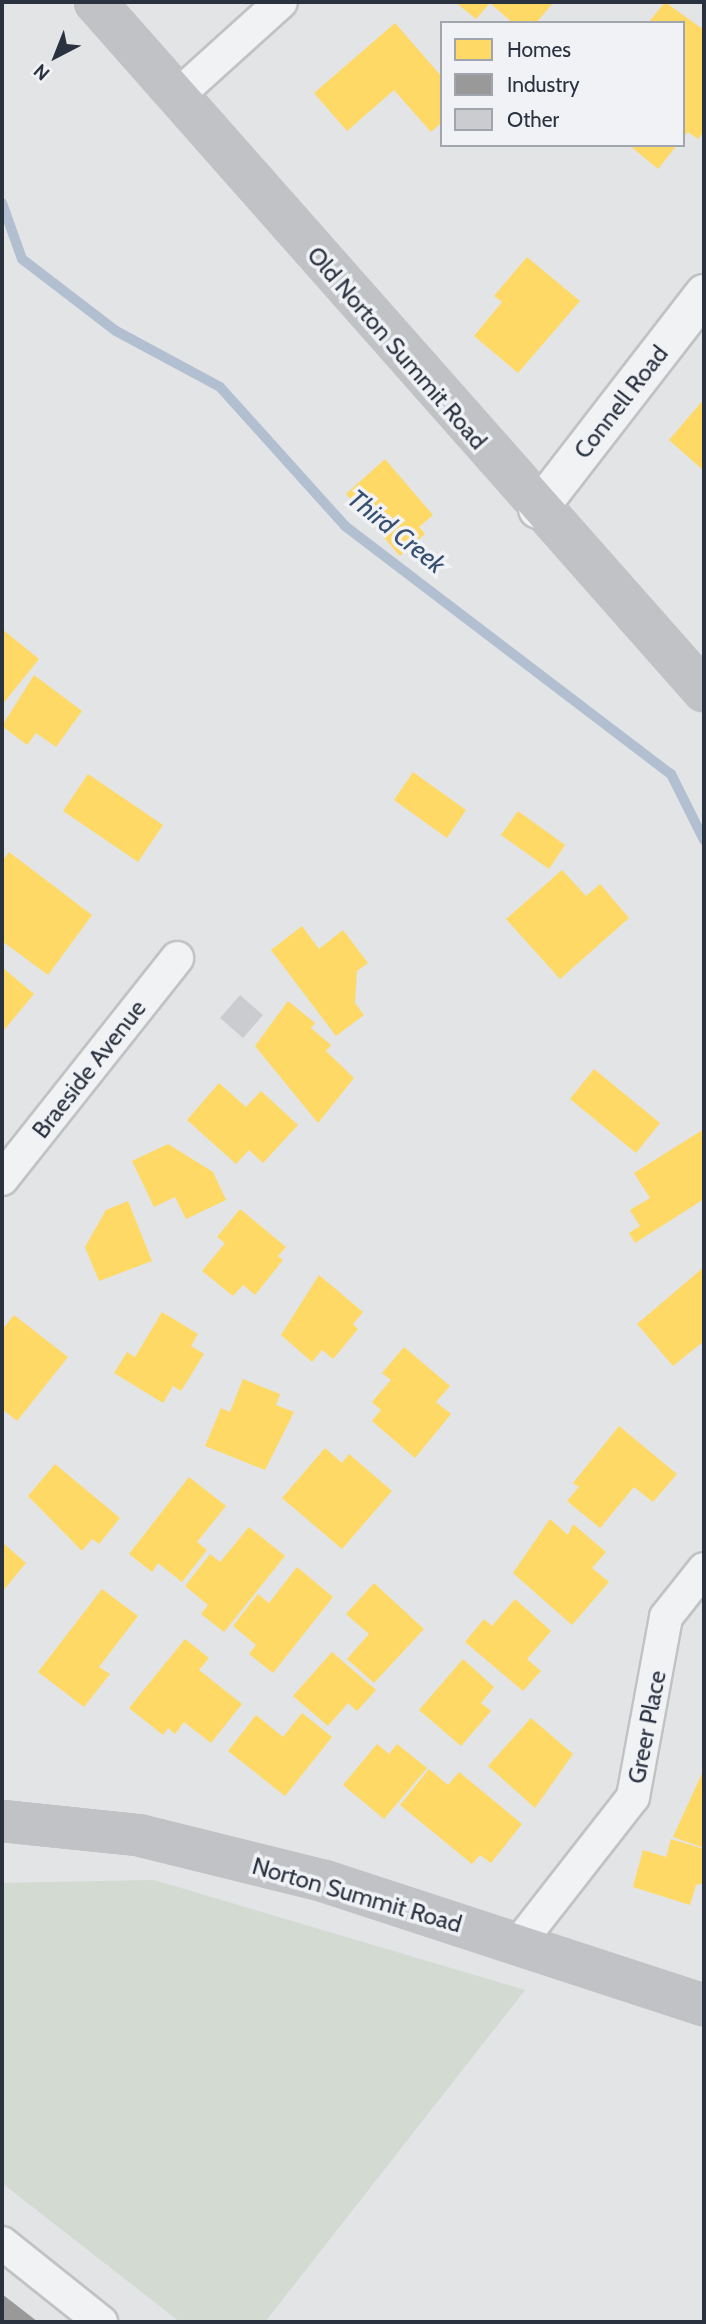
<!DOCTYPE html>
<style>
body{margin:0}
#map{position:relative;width:706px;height:2324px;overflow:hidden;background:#e2e4e6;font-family:Cabin,sans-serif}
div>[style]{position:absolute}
.green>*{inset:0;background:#d2dad2}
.homes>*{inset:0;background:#ffd966}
.industry>*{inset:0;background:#999}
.stream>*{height:10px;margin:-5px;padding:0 5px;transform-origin:5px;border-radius:5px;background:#b2bfd0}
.building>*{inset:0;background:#cacccf}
.roads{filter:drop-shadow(2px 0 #c0c2c4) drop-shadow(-2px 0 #c0c2c4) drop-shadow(0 2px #c0c2c4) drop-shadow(0 -2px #c0c2c4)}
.minor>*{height:32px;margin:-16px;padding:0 16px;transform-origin:16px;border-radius:16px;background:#f1f2f4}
.tertiary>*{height:38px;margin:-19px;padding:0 19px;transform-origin:19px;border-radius:19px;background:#f1f2f4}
.secondary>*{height:38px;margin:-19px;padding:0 19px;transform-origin:19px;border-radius:19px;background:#c0c2c5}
span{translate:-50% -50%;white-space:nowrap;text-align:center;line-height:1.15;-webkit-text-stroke:7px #f0f2f6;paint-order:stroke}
.street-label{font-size:24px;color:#2a313f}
.water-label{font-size:26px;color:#364e70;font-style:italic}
.frame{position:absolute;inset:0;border:4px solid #2a313f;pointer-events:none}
.legend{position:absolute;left:440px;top:21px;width:245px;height:126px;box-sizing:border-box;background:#f0f2f6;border:2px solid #a1a5ad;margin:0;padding:9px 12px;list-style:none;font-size:21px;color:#2a313f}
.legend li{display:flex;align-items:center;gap:14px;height:35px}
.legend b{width:35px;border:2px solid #a1a5ad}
.north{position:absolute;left:21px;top:21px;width:70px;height:70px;-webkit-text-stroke:5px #f0f2f6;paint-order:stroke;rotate:222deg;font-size:19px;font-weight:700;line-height:28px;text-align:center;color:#2a313f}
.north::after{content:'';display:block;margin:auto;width:24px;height:32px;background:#2a313f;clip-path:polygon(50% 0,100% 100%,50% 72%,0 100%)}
</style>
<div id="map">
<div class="green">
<i style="clip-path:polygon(154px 1880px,525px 1990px,265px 2322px,180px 2322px,2px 2183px,2px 1883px)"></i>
</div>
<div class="homes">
<i style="clip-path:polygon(455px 2px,554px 2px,536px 23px,513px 23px,490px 3px,476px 19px)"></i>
<i style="clip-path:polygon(665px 2px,704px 30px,704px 131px,698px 139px,688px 132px,683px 138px,683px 23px,648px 23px)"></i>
<i style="clip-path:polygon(395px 23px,442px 77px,442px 122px,431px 132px,394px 90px,347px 131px,314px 93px)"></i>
<i style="clip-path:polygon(629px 145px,677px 145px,658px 169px)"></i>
<i style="clip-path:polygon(527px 257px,580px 301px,518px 373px,474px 336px,502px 302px,494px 296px)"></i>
<i style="clip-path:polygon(704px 399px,704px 471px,669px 440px)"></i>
<i style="clip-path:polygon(385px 459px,433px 515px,419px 527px,425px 534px,400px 556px,346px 494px)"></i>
<i style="clip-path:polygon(2px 629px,39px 659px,2px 705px)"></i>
<i style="clip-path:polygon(34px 675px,82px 711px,56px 747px,36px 733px,27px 745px,2px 726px)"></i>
<i style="clip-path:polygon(413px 772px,466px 810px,447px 838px,394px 800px)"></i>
<i style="clip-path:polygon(88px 774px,163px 825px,138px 862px,63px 811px)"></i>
<i style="clip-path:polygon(518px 811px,565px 845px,549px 869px,501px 835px)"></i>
<i style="clip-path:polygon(9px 852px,92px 915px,48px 975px,2px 941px,2px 862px)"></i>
<i style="clip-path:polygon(562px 870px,586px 896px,600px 884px,629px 918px,560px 979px,506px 919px)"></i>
<i style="clip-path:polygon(302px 926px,319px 949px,343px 930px,368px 963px,357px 971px,355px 1003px,364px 1015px,336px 1036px,271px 950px)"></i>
<i style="clip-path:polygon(2px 967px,34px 994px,5px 1029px,2px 1026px)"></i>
<i style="clip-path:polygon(288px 1001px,315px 1023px,311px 1028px,331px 1045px,326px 1051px,354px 1078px,318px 1123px,255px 1046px)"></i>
<i style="clip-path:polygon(594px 1069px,660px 1123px,636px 1153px,570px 1099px)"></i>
<i style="clip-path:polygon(219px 1083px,246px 1107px,261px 1091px,298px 1125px,263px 1163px,249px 1150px,236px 1164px,187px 1120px)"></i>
<i style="clip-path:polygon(704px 1129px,704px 1199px,635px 1243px,629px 1233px,640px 1226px,630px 1210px,650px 1198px,634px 1173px)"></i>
<i style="clip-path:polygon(168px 1144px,213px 1172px,226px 1200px,186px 1219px,175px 1197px,154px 1207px,132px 1161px)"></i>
<i style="clip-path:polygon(128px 1201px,152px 1261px,99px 1281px,85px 1247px,106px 1210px)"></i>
<i style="clip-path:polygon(240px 1209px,286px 1247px,278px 1256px,283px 1260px,255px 1295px,243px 1285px,233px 1296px,202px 1271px,225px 1243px,217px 1237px)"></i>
<i style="clip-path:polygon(704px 1267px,704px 1341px,673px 1366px,637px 1324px)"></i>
<i style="clip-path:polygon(319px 1275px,363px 1312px,353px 1324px,358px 1329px,333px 1359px,322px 1350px,312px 1362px,281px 1335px)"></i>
<i style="clip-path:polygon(162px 1312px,198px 1334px,191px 1346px,204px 1354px,181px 1391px,173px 1386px,163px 1403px,114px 1373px,127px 1352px,135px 1357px)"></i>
<i style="clip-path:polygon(14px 1315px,68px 1357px,17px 1421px,2px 1409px,2px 1330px)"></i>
<i style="clip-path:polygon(404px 1347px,450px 1386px,436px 1402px,451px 1414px,415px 1458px,372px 1421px,381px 1410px,372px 1402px,391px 1380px,382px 1373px)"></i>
<i style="clip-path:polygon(243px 1379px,280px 1394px,276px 1405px,294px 1412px,265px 1470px,205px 1446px,221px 1408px,230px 1412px)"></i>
<i style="clip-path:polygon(619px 1426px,677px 1474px,653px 1502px,634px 1487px,600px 1528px,567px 1501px,579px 1487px,573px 1483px)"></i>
<i style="clip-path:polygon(325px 1448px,342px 1463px,349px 1454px,392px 1491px,342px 1549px,282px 1498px)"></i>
<i style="clip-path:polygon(55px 1464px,120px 1518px,99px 1544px,92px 1539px,82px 1551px,28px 1496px)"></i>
<i style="clip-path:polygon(189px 1477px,226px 1506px,197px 1542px,207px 1550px,182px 1582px,158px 1563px,152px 1572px,129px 1554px)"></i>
<i style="clip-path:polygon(550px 1519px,568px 1535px,573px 1524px,606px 1552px,592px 1568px,609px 1582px,572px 1625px,513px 1573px)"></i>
<i style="clip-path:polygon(249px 1527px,285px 1556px,224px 1632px,201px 1614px,208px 1605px,185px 1586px,210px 1554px,220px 1562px)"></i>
<i style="clip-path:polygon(2px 1542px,26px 1563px,2px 1592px)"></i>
<i style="clip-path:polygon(297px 1567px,333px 1597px,273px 1673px,249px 1654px,256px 1645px,233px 1626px,258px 1594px,269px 1603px)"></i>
<i style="clip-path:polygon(374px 1583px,424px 1629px,374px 1683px,347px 1659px,369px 1634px,346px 1614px)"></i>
<i style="clip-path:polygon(102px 1589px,138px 1616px,99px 1667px,110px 1674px,84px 1707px,38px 1672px)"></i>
<i style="clip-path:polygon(515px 1599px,551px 1631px,527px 1659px,541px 1671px,523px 1691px,465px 1642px,484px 1619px,492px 1626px)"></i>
<i style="clip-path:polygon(185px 1639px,209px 1658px,199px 1670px,242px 1704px,211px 1743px,184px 1722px,175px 1734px,168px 1728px,163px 1735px,129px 1708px)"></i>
<i style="clip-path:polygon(332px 1652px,376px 1690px,357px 1711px,348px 1703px,328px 1726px,293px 1696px)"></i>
<i style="clip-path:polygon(463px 1659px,494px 1687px,481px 1703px,491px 1711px,461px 1746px,419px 1710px)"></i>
<i style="clip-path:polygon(302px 1713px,332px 1737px,285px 1796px,228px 1751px,256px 1715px,283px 1737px)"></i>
<i style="clip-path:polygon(531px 1718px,573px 1754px,535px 1808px,488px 1766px)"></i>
<i style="clip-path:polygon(377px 1744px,389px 1754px,397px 1744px,427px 1768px,384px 1819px,343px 1785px)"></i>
<i style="clip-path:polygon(429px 1769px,448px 1785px,459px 1772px,522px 1824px,491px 1863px,480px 1855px,472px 1864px,400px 1805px)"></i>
<i style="clip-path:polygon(704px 1769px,704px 1848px,673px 1837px)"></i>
<i style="clip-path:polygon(671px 1839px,704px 1849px,704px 1883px,696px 1885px,690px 1905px,633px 1887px,643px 1850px,666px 1857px)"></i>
</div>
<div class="industry">
<i style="clip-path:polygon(2px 2294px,38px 2322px,2px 2322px)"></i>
</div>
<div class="stream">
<i style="left:2px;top:203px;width:59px;rotate:70.3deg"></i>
<i style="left:22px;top:259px;width:118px;rotate:37.5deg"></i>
<i style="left:116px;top:331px;width:118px;rotate:28.3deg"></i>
<i style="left:220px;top:387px;width:187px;rotate:48deg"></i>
<i style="left:345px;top:526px;width:410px;rotate:37.3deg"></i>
<i style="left:671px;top:774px;width:74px;rotate:63.4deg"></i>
</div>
<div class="building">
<i style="clip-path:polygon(240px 995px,263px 1015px,243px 1038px,220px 1018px)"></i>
</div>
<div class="roads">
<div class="minor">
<i style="left:177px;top:96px;width:140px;rotate:-42.1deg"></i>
<i style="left:2px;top:1179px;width:282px;rotate:-51.6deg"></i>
<i style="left:519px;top:1943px;width:185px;rotate:-52deg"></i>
<i style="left:633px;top:1797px;width:183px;rotate:-79.6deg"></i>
<i style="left:666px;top:1617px;width:61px;rotate:-51.6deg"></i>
<i style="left:2px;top:2243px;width:127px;rotate:38.6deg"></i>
</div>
<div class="tertiary">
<i style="left:538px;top:509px;width:272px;rotate:-52.3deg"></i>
</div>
<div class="secondary">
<i style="left:95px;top:2px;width:920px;rotate:48.53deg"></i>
<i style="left:2px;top:1821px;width:137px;rotate:5.9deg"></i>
<i style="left:138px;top:1835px;width:192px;rotate:13.9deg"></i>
<i style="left:324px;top:1881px;width:400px;rotate:18.1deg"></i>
</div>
</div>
<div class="street-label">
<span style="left:397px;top:348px;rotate:49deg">Old Norton Summit Road</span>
<span style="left:621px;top:402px;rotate:-52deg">Connell Road</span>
<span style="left:89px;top:1069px;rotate:-52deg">Braeside Avenue</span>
<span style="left:647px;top:1727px;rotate:-79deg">Greer Place</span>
<span style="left:357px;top:1895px;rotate:16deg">Norton Summit Road</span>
</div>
<div class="water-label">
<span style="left:396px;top:532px;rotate:39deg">Third Creek</span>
</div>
<div class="frame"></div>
<ul class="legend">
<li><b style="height:19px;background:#ffd966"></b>Homes</li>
<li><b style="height:19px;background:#999"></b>Industry</li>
<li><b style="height:19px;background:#cacccf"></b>Other</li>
</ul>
<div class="north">N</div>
</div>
